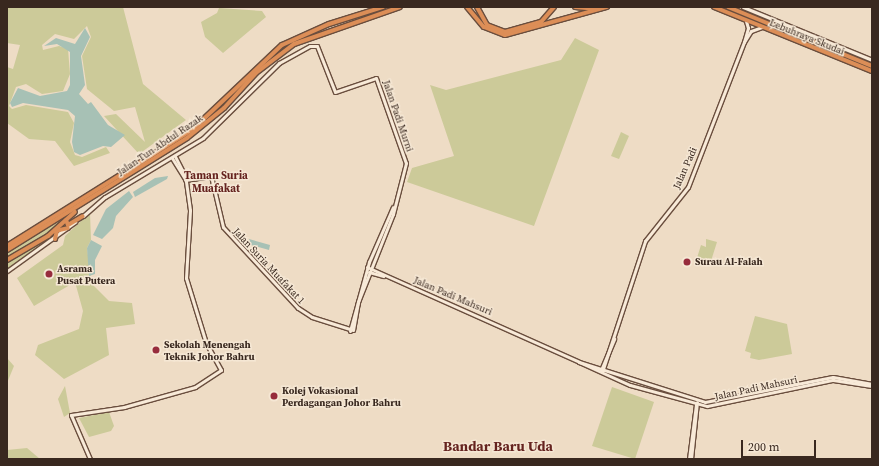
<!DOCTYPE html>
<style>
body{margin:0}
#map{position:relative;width:879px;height:466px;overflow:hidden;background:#eedcc5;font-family:"Source Serif 4",serif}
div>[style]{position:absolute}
.green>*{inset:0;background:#ccca99}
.water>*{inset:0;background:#a7c1b5}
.roads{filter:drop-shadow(1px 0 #6a4e3e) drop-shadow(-1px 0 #6a4e3e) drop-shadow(0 1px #6a4e3e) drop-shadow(0 -1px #6a4e3e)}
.secondary>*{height:3px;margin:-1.5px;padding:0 1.5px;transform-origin:1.5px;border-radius:1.5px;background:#f8ead8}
.highway>*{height:4px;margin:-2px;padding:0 2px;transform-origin:2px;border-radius:2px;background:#dc8e57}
.dots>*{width:11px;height:11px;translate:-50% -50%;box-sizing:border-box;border:2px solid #f5e7d4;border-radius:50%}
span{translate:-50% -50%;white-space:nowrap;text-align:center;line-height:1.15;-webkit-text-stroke:3px #f5e7d4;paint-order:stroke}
.street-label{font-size:10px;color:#39281f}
.poi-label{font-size:10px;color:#39281f;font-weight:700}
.left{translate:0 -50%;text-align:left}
.neighbourhood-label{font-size:11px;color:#65231f;font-weight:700}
.district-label{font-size:14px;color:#65231f;font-weight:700}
.frame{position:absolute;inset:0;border:8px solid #39281f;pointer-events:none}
.scale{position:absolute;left:741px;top:440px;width:75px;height:18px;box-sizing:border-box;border:2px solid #39281f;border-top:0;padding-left:5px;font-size:12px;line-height:14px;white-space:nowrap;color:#39281f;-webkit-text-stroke:3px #f5e7d4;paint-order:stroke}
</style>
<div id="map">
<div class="green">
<i style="clip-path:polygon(7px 7px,123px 7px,143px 84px,186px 120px,139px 154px,104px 116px,116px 114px,145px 142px,135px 107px,114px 111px,87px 89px,82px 56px,91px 37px,87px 26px,74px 39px,55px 34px,42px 45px,43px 50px,59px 46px,68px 49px,70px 74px,63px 91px,42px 94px,26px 84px,16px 87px,9px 106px,12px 109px,26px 105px,68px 112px,74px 123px,70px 142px,75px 155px,82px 157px,106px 147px,110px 153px,74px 166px,55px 141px,29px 139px,7px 123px,7px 67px,13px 69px,20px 45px,7px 43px)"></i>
<i style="clip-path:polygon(219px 8px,262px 11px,266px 17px,223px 53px,205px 37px,201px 22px,217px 13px)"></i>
<i style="clip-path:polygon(575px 38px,599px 50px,534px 226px,407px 182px,412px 168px,454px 156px,430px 85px,446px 90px,561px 60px)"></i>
<i style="clip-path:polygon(621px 132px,629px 136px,619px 159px,611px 156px)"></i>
<i style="clip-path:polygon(90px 213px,91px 240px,87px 248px,92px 284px,109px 301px,132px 303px,135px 324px,106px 328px,109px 355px,64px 379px,35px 355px,38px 345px,79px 329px,83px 311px,75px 282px,34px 306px,17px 278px,63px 245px,65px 236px)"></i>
<i style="clip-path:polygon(70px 215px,48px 234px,7px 259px,7px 252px)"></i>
<i style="clip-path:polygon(56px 233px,48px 242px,7px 269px,7px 261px)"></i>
<i style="clip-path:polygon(706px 239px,717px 242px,711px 261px,702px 266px,696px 261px,701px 245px,706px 247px)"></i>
<i style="clip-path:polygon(755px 316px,787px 324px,792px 354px,759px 360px,750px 358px,751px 353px,745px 351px)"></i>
<i style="clip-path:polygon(7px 358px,14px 366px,7px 383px)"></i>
<i style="clip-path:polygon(65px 386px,70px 413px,64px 417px,58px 399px)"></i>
<i style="clip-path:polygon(612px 387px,654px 402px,635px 459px,592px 446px)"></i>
<i style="clip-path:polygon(109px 412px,114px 426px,111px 431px,89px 437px,79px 418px)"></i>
<i style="clip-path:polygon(27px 448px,40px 459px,7px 459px,7px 450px)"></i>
</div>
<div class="water">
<i style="clip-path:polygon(85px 28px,90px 37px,81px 56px,85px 85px,79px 94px,88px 104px,91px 102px,108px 125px,125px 135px,111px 147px,103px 146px,80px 155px,74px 152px,72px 142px,75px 116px,68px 110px,23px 103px,12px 107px,10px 103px,18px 88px,40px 96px,67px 91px,70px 85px,70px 52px,57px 44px,44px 46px,56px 38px,75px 44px)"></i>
<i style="clip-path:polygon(168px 176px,167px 179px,135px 197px,133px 192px,155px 178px)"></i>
<i style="clip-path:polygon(129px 191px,133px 197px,116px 216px,113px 228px,102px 239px,93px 235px,106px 209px)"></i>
<i style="clip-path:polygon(249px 239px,270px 245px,269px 250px,251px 245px)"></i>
<i style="clip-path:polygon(91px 240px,102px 246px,95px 260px,95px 274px,89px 276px,87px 248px)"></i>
</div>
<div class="roads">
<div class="secondary">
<i style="left:743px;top:7px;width:139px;rotate:22.3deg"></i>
<i style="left:744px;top:42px;width:13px;rotate:-58deg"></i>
<i style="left:751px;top:31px;width:12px;rotate:-20deg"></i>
<i style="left:172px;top:158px;width:25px;rotate:58deg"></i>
<i style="left:83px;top:216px;width:29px;rotate:-41deg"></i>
<i style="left:105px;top:197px;width:114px;rotate:-31deg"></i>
<i style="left:203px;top:138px;width:107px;rotate:-44.6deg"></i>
<i style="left:279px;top:63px;width:35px;rotate:-29deg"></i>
<i style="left:310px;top:46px;width:7px"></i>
<i style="left:317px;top:46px;width:49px;rotate:68.6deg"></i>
<i style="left:335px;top:92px;width:43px;rotate:-18.9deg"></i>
<i style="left:376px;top:78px;width:90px;rotate:70.6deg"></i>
<i style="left:406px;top:163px;width:53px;rotate:104.3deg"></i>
<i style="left:393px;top:214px;width:95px;rotate:111.7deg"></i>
<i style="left:358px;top:302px;width:28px;rotate:100deg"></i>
<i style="left:353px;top:330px;width:43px;rotate:-162.4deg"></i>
<i style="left:312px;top:317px;width:17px;rotate:-147deg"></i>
<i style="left:298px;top:308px;width:110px;rotate:-132.8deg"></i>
<i style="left:223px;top:227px;width:52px;rotate:-103.2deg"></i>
<i style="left:211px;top:176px;width:26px;rotate:171deg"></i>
<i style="left:367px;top:267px;width:232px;rotate:24.1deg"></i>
<i style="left:579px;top:362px;width:132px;rotate:17.6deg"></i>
<i style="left:705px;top:402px;width:130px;rotate:-11.1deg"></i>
<i style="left:833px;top:377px;width:40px;rotate:10deg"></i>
<i style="left:7px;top:271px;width:84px;rotate:-35.8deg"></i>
<i style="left:369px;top:272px;width:15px;rotate:16deg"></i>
<i style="left:350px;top:331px;width:72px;rotate:-74.6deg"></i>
<i style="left:369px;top:262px;width:60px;rotate:-66.4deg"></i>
<i style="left:579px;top:362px;width:56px;rotate:24.3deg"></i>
<i style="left:630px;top:385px;width:80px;rotate:15.3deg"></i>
<i style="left:707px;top:406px;width:129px;rotate:-11.7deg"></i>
<i style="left:833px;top:380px;width:39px;rotate:9deg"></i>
<i style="left:601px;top:370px;width:34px;rotate:-67deg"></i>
<i style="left:602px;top:372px;width:138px;rotate:-71.8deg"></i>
<i style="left:645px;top:241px;width:69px;rotate:-51.5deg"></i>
<i style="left:688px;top:187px;width:155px;rotate:-68.9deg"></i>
<i style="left:744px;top:42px;width:15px;rotate:-74deg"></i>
<i style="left:748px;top:28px;width:7px;rotate:-106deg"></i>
<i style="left:90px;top:459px;width:48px;rotate:-113.4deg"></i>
<i style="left:71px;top:415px;width:54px;rotate:-8.6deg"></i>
<i style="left:124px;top:407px;width:74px;rotate:-15.7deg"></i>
<i style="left:195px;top:387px;width:31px;rotate:-33deg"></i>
<i style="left:221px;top:370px;width:31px;rotate:-119deg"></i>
<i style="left:206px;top:343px;width:68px;rotate:-107.1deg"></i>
<i style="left:186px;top:278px;width:68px;rotate:-86.6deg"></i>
<i style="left:190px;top:210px;width:34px;rotate:-98deg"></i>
<i style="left:185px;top:176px;width:22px;rotate:-117deg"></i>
<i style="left:689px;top:459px;width:55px;rotate:-82.7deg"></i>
<i style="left:691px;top:459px;width:57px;rotate:-84deg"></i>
</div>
<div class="highway">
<i style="left:467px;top:7px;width:26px;rotate:50deg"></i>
<i style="left:484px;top:27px;width:22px;rotate:21deg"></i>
<i style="left:505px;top:35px;width:106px;rotate:-15.4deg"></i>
<i style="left:477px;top:7px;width:21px;rotate:61deg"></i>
<i style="left:487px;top:25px;width:19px;rotate:21deg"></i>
<i style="left:505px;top:32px;width:37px;rotate:-16deg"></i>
<i style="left:541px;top:22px;width:20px;rotate:-49deg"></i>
<i style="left:575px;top:7px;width:23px;rotate:5deg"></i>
<i style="left:714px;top:7px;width:170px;rotate:22.1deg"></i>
<i style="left:728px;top:7px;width:156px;rotate:22.3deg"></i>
<i style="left:66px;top:220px;width:5px;rotate:68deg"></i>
<i style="left:68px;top:225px;width:17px;rotate:-31deg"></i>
<i style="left:55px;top:231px;width:13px;rotate:-13deg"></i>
<i style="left:55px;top:239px;width:9px;rotate:-77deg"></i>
<i style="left:7px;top:246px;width:218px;rotate:-32.1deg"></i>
<i style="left:192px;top:130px;width:124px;rotate:-43.4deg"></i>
<i style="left:282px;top:45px;width:51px;rotate:-24.1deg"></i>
<i style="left:329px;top:24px;width:57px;rotate:-17.5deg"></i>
<i style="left:7px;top:250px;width:212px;rotate:-31.9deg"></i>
<i style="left:187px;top:138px;width:48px;rotate:-39deg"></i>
<i style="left:224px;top:108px;width:47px;rotate:-47.6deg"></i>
<i style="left:256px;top:73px;width:48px;rotate:-37.3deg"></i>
<i style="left:294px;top:44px;width:112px;rotate:-19.2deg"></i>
<i style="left:7px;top:260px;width:48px;rotate:-30.3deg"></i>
<i style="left:48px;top:236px;width:36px;rotate:-42deg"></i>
</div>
</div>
<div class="dots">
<i style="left:687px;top:262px;background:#972c3c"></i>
<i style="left:49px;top:274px;background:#972c3c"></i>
<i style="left:156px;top:350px;background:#972c3c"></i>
<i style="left:274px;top:396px;background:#972c3c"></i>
</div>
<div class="street-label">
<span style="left:807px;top:37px;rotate:22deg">Lebuhraya Skudai</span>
<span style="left:398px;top:116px;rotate:71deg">Jalan Padi Murni</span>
<span style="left:160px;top:145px;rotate:-34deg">Jalan Tun Abdul Razak</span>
<span style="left:685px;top:168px;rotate:-66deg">Jalan Padi</span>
<span style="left:269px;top:266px;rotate:47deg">Jalan Suria Muafakat 1</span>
<span style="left:453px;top:296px;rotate:23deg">Jalan Padi Mahsuri</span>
<span style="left:756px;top:388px;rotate:-12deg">Jalan Padi Mahsuri</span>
</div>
<div class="poi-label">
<span class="left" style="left:695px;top:262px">Surau Al-Falah</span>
<span class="left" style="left:57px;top:274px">Asrama<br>Pusat Putera</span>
<span class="left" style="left:164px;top:350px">Sekolah Menengah<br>Teknik Johor Bahru</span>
<span class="left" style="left:282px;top:396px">Kolej Vokasional<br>Perdagangan Johor Bahru</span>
</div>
<div class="neighbourhood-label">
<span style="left:216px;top:183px">Taman Suria<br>Muafakat</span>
</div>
<div class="district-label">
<span style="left:498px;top:446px">Bandar Baru Uda</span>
</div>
<div class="frame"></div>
<div class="scale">200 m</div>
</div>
